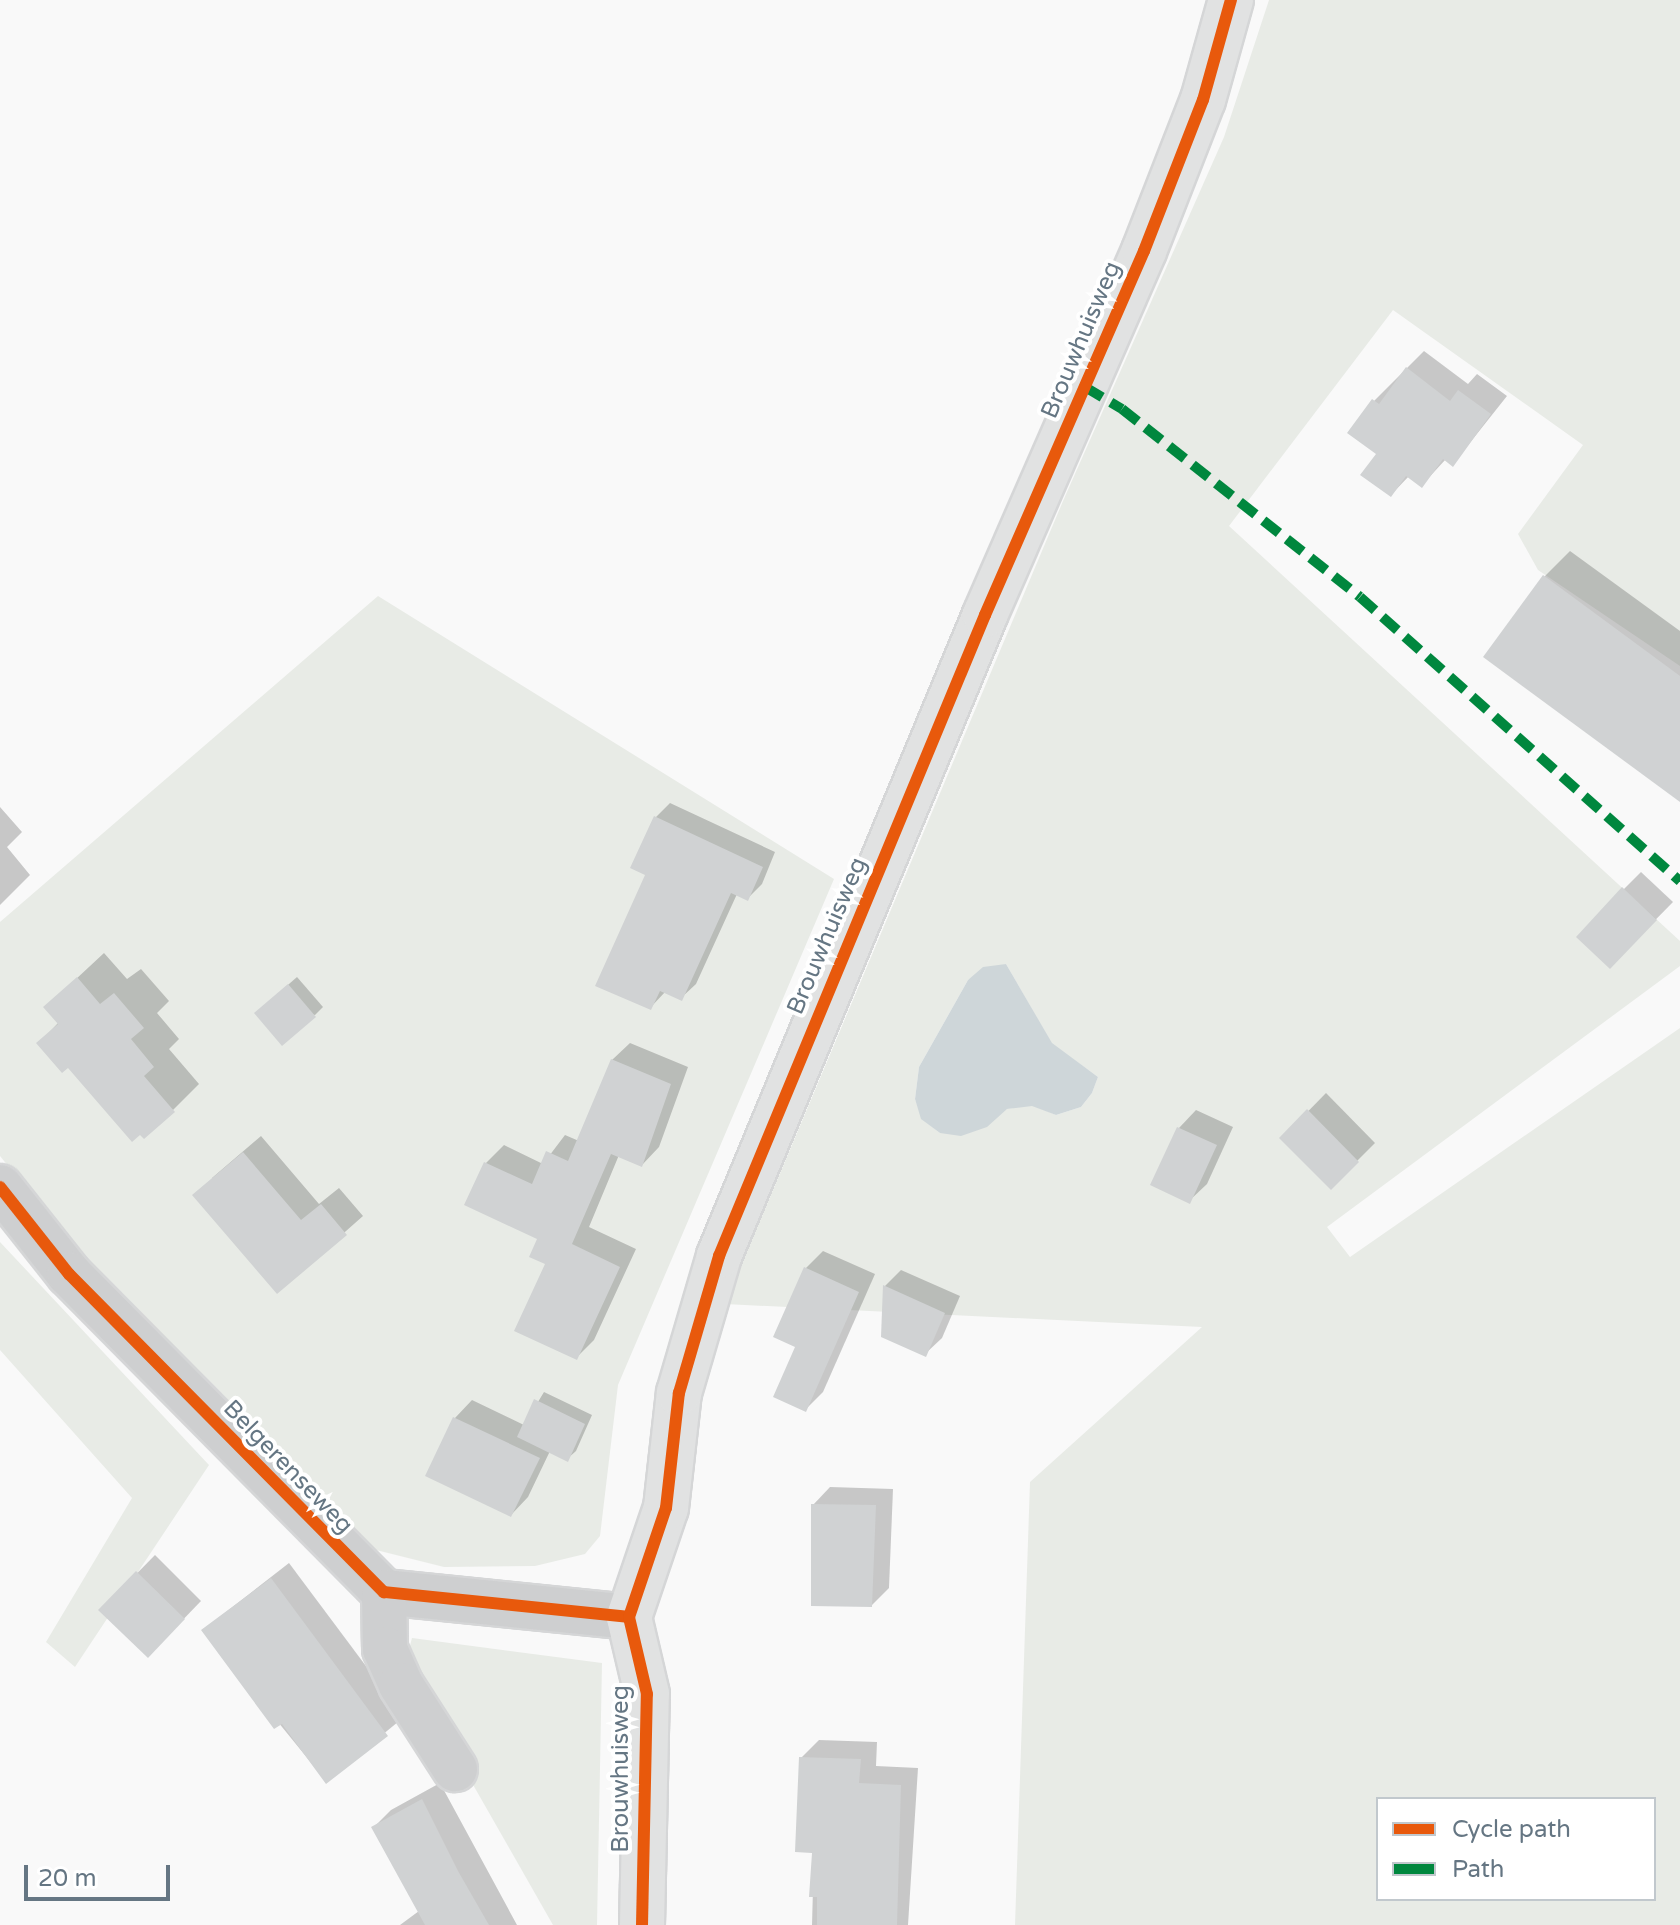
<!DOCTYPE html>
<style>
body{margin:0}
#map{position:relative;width:1680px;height:1925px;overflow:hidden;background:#f9f9f9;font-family:"Varela Round",sans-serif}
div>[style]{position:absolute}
.green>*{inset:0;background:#e8ebe6}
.water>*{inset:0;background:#ced6d9}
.shadow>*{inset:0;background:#0003}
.building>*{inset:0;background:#d0d2d3}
.roads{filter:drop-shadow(2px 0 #d5d6d7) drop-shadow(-2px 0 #d5d6d7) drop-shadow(0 2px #d5d6d7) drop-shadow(0 -2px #d5d6d7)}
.street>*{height:44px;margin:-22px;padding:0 22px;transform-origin:22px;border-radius:22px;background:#cecfd0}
.secondary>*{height:44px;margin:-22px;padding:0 22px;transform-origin:22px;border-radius:22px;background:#e1e2e2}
.quiet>*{height:10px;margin-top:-5px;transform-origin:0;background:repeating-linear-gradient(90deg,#00873e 0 20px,transparent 0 30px)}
.cycleway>*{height:12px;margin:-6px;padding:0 6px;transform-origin:6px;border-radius:6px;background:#e8590c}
span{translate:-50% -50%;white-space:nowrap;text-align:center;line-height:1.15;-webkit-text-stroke:8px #fff;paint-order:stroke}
.street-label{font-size:24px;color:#657683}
.legend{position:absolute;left:1376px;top:1797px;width:280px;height:104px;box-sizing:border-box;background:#fff;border:2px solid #c1c8cd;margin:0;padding:10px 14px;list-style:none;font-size:24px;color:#657683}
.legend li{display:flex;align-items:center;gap:16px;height:40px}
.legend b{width:40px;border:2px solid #c1c8cd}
.scale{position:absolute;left:24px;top:1865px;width:146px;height:36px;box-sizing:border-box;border:4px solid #657683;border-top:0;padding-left:10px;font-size:24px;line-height:28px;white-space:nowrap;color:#657683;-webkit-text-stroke:6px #fff;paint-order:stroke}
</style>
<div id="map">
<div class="green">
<i style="clip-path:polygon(evenodd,1269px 0,1680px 0,1680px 666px,1538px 570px,1518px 534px,1583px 445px,1393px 310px,1229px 526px,1680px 941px,1680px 966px,1327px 1227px,1350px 1257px,1680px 1028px,1680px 1925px,1015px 1925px,1030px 1482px,1202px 1327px,725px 1304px,1063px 501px,1224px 137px,1269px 0,1006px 964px,1052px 1044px,1098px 1077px,1092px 1093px,1081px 1107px,1056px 1115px,1033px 1105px,1007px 1109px,940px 1133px,922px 1119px,915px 1099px,919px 1067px,968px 980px,1006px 964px,1269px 0,1378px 1799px,1654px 1799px,1654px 1899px,1378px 1899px,1378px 1799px)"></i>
<i style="clip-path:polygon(378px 596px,834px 879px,618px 1385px,600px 1536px,585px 1554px,535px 1566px,444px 1567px,364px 1547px,102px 1282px,0 1156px,0 922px)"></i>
<i style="clip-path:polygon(0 1242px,209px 1465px,75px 1667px,46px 1642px,132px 1498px,0 1350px)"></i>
<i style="clip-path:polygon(412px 1638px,602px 1663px,597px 1925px,553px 1925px,415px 1683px,407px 1657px)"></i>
</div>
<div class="water">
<i style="clip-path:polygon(1006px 964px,1052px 1043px,1098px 1077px,1092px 1093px,1081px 1107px,1056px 1115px,1032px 1106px,1007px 1109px,987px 1127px,961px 1136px,940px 1133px,921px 1119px,915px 1099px,919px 1067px,968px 980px,983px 967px)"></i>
</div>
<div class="shadow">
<i style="clip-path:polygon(1424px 351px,1468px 384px,1477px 374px,1507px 396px,1453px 464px,1446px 459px,1422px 485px,1409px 476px,1391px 495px,1379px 454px,1374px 401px)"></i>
<i style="clip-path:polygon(1570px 551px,1680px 631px,1680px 799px,1544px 577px)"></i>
<i style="clip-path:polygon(670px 803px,775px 852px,762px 884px,748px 898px,737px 894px,696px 984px,681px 998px,666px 991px,650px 1008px,648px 874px,656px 817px)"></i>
<i style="clip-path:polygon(0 807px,22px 832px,7px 847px,30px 875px,0 905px)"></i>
<i style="clip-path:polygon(1641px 872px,1673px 902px,1610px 966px,1624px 889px)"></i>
<i style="clip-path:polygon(104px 953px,127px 979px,141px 969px,169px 1001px,157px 1013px,179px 1039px,169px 1049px,199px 1084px,173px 1110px,69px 1065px,39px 1043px,59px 1022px,46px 1007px)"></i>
<i style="clip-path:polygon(297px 977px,323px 1007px,315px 1015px,265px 1005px)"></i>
<i style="clip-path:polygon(630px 1043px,688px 1067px,659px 1147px,642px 1165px,619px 1155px,589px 1227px,636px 1249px,594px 1340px,576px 1358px,539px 1238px,467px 1204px,486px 1163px,504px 1145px,543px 1164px,565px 1135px,579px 1141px,612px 1060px)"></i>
<i style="clip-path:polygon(1326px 1093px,1375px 1143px,1331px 1187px,1282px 1138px)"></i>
<i style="clip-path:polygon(1196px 1110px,1233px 1127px,1207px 1184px,1189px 1201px,1179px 1128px)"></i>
<i style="clip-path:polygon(261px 1136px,319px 1204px,339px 1188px,363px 1216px,277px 1292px,212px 1178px)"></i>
<i style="clip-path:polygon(823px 1251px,875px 1274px,823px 1392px,806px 1409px,798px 1346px,806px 1268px)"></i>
<i style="clip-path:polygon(901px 1270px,960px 1296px,942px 1338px,925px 1354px,883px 1336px,885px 1286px)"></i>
<i style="clip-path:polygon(544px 1392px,592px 1415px,576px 1451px,567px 1459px,550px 1451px,528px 1497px,511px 1515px,428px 1475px,455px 1418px,472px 1400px,524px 1425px)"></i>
<i style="clip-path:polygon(830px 1487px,893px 1489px,889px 1588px,872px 1605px,813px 1505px)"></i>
<i style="clip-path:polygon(155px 1555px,201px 1601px,148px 1656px,101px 1610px)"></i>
<i style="clip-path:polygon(289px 1563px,404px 1717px,326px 1781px,203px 1630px)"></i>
<i style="clip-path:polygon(819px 1740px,877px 1742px,876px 1766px,918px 1768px,908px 1925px,812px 1925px,814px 1851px,801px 1758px)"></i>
<i style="clip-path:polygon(440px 1783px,517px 1925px,400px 1925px,419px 1911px,373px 1828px,391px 1810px)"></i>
</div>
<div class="building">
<i style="clip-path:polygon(1406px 367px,1450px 401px,1458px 390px,1491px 414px,1453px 467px,1443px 459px,1422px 488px,1406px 476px,1391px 497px,1360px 475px,1376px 454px,1347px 433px,1372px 399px,1379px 404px)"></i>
<i style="clip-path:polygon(1543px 575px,1680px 676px,1680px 802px,1483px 657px)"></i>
<i style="clip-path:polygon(654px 816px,763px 867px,748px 901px,731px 893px,682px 1001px,660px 991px,651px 1010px,595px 986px,645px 875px,630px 868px)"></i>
<i style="clip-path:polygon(1622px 887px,1657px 920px,1610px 969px,1576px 937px)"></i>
<i style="clip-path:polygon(77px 977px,100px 1004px,114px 993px,144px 1028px,131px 1039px,154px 1067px,144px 1076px,175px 1112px,144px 1139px,140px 1135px,132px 1142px,68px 1068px,62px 1073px,36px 1043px,58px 1024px,43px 1007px)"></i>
<i style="clip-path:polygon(288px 984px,316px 1017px,282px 1046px,254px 1013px)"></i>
<i style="clip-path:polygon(611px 1059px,671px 1084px,642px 1167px,611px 1154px,572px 1244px,620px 1267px,577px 1360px,514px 1331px,545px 1264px,529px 1257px,537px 1239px,464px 1205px,484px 1162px,532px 1184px,546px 1151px,568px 1161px)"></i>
<i style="clip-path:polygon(1307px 1109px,1359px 1162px,1331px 1190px,1279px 1138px)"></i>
<i style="clip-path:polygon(1177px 1127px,1217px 1145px,1190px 1204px,1150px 1185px)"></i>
<i style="clip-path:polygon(243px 1152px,301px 1220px,321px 1204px,347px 1235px,277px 1294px,192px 1195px)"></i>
<i style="clip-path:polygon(804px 1267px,859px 1292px,806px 1412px,773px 1397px,795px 1347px,773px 1337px)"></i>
<i style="clip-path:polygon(883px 1285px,945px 1313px,926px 1357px,881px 1337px)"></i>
<i style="clip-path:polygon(534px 1399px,585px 1424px,568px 1462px,517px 1437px)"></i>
<i style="clip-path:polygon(453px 1417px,540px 1458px,511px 1517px,425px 1476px)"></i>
<i style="clip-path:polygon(811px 1504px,876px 1505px,872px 1607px,811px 1606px)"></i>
<i style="clip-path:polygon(136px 1571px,185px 1619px,148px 1658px,98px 1610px)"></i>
<i style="clip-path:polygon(271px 1578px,388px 1736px,326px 1784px,282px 1724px,274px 1729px,201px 1630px)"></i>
<i style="clip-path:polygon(799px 1757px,861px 1759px,859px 1783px,901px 1785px,897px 1925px,817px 1925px,817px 1897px,809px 1897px,812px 1853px,795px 1852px)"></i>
<i style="clip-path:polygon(422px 1799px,458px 1871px,489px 1925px,425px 1925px,371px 1827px)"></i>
</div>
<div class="roads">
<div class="street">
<i style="left:0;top:1187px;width:111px;rotate:51.6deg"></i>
<i style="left:69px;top:1274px;width:448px;rotate:45.3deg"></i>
<i style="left:384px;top:1592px;width:246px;rotate:5.8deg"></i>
<i style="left:384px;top:1592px;width:57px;rotate:89deg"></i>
<i style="left:385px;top:1649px;width:39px;rotate:66deg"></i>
<i style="left:401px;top:1685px;width:100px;rotate:57.3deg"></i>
</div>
<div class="secondary">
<i style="left:642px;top:1925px;width:231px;rotate:-88.8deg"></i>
<i style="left:647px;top:1694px;width:79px;rotate:-103.2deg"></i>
<i style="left:629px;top:1617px;width:115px;rotate:-71.3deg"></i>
<i style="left:666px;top:1508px;width:116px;rotate:-83.6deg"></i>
<i style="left:679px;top:1393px;width:143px;rotate:-73.7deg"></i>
<i style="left:719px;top:1256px;width:694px;rotate:-67.46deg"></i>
<i style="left:985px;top:615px;width:397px;rotate:-66.4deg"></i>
<i style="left:1144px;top:251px;width:162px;rotate:-68.7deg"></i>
<i style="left:1203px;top:100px;width:104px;rotate:-74.4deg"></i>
</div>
</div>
<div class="quiet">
<i style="left:1085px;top:387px;width:43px;rotate:30.7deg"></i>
<i style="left:1122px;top:409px;width:303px;rotate:38.3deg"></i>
<i style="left:1360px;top:597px;width:428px;rotate:41.6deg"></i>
</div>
<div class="cycleway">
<i style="left:0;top:1187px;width:111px;rotate:51.6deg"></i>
<i style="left:69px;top:1274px;width:448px;rotate:45.3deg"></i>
<i style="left:384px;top:1592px;width:246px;rotate:5.8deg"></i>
<i style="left:642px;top:1925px;width:231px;rotate:-88.8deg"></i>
<i style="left:647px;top:1694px;width:79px;rotate:-103.2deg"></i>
<i style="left:629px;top:1617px;width:115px;rotate:-71.3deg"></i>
<i style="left:666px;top:1508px;width:116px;rotate:-83.6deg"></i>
<i style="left:679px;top:1393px;width:143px;rotate:-73.7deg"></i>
<i style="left:719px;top:1256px;width:694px;rotate:-67.46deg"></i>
<i style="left:985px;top:615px;width:397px;rotate:-66.4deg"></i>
<i style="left:1144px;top:251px;width:162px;rotate:-68.7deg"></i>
<i style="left:1203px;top:100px;width:104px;rotate:-74.4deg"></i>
</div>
<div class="street-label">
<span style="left:1081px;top:340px;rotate:-67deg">Brouwhuisweg</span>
<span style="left:827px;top:936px;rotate:-67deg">Brouwhuisweg</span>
<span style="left:288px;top:1467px;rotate:46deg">Belgerenseweg</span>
<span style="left:621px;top:1769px;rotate:-90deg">Brouwhuisweg</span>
</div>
<ul class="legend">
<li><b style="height:10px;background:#e8590c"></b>Cycle path</li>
<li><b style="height:10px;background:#00873e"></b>Path</li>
</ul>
<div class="scale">20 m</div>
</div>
